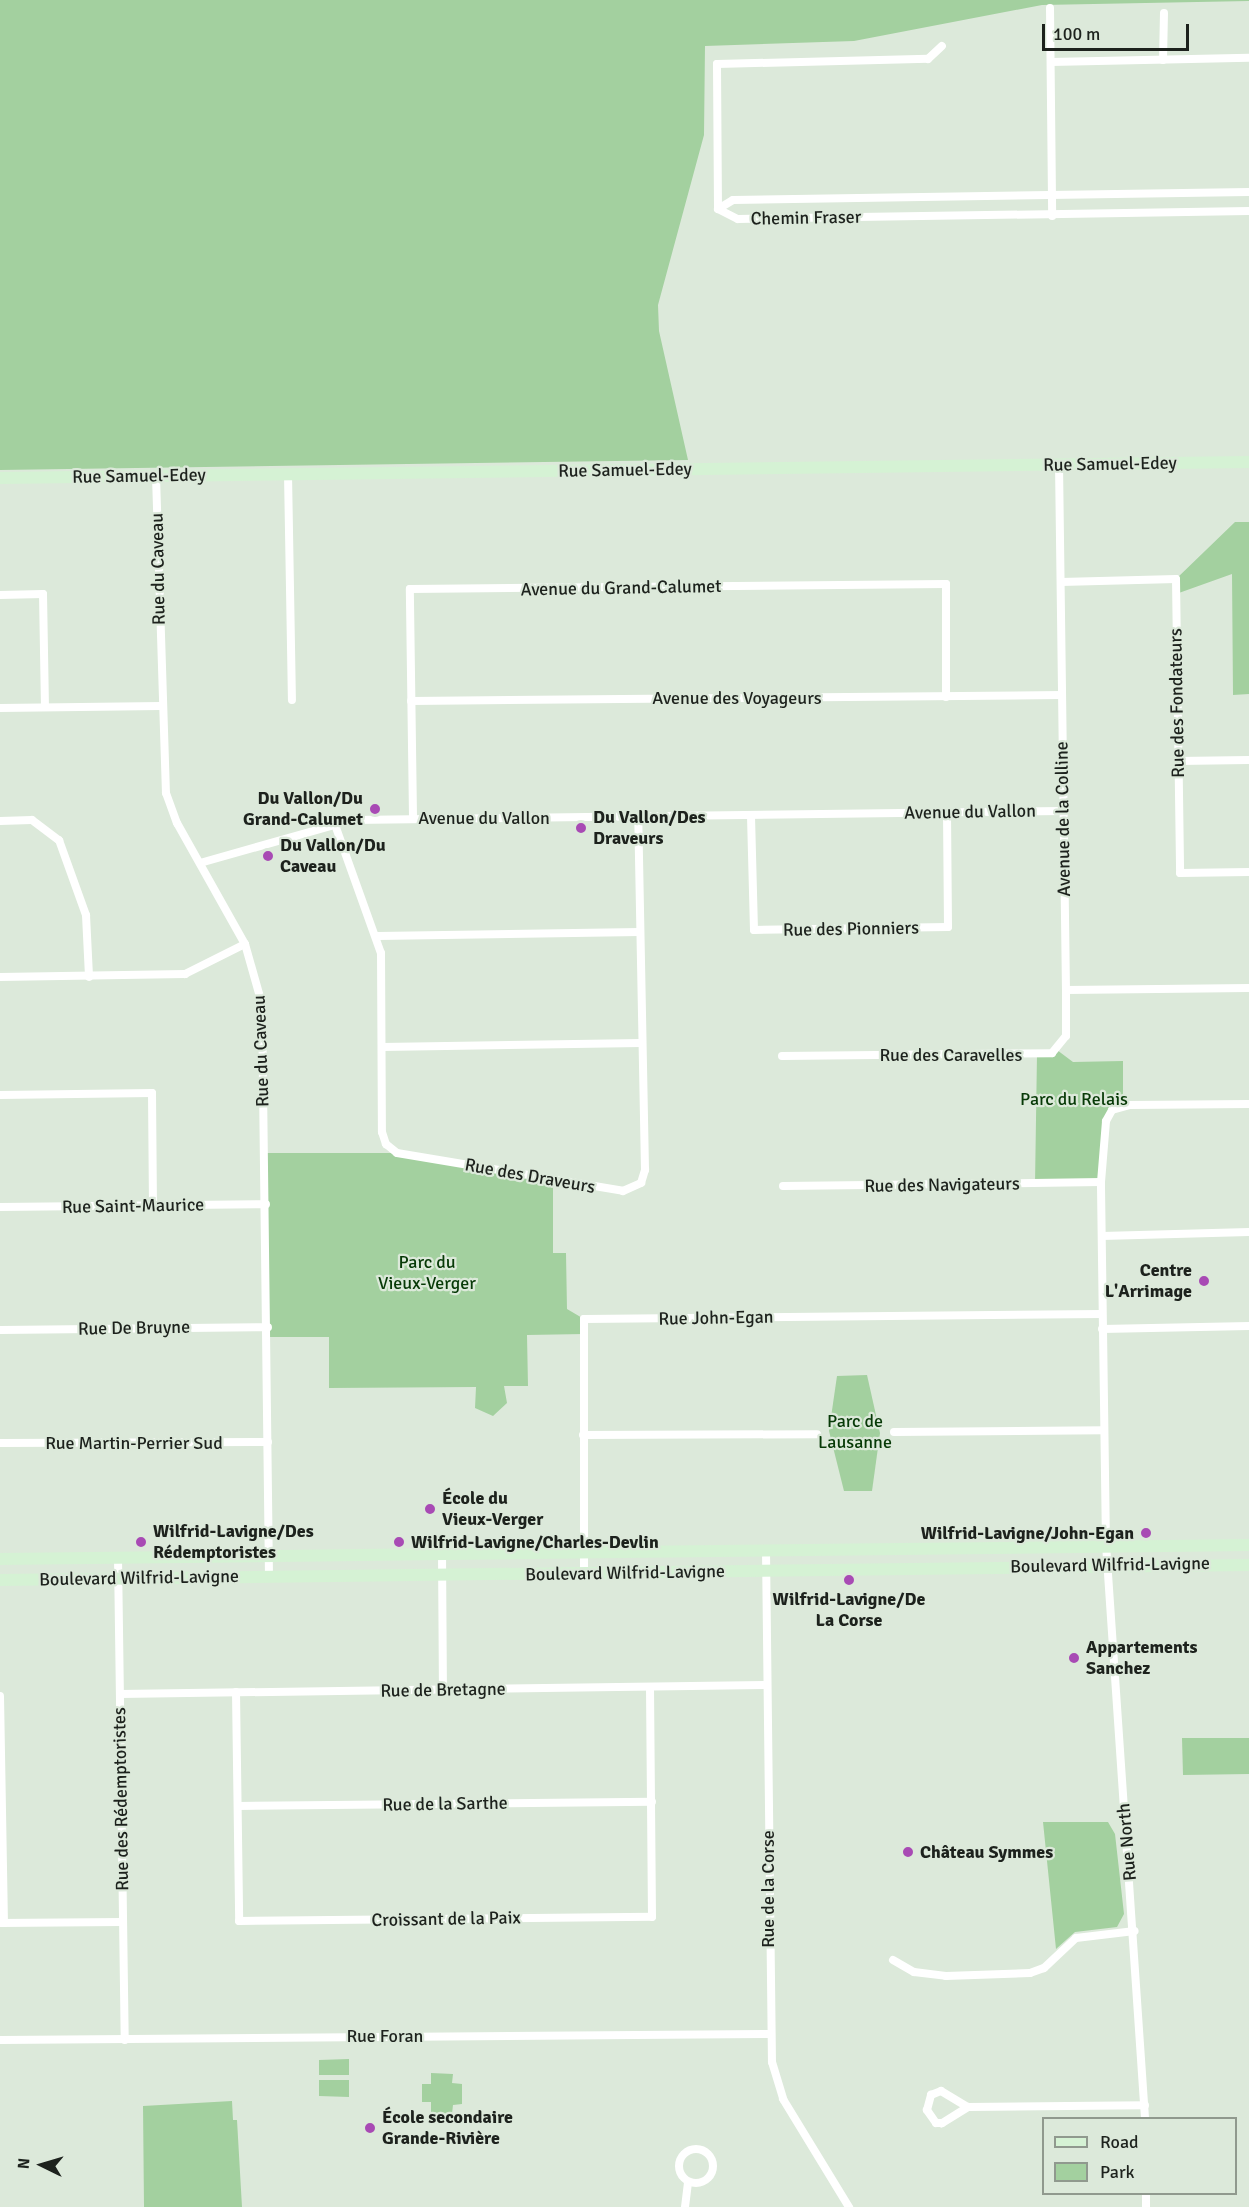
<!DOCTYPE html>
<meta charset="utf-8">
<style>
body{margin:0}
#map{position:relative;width:1249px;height:2207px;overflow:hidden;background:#dce9da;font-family:Signika,sans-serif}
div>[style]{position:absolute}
.green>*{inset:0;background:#a3d09f}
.street>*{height:8px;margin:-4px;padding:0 4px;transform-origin:4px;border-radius:4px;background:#fff}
.street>.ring{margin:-4px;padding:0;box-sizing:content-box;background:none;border:8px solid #fff;border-radius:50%}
.secondary>*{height:12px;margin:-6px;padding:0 6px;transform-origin:6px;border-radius:6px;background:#d5f2d4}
.dots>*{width:16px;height:16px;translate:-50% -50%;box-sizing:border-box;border:3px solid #dce9da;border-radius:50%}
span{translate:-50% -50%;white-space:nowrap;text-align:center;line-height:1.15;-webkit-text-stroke:4.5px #dce9da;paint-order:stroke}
.street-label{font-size:18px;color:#1d221d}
.poi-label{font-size:18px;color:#1d221d;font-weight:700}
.right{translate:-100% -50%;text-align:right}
.left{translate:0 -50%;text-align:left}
.park-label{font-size:18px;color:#073a07}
.legend{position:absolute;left:1042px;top:2117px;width:195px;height:78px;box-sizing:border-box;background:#dce9da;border:2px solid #90998e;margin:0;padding:8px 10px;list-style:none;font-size:18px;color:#1d221d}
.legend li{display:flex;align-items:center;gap:12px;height:30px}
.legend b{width:30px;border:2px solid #90998e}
.north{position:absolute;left:12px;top:2135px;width:60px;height:60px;-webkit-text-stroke:4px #dce9da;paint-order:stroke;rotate:275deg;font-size:16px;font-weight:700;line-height:24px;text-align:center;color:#1d221d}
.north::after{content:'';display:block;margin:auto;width:21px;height:27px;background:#1d221d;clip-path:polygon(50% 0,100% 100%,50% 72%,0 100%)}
.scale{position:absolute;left:1042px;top:24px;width:147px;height:27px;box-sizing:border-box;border:3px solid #1d221d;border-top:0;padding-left:8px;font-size:18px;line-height:21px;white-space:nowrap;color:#1d221d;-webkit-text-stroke:4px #dce9da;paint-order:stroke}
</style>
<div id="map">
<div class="green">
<i style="clip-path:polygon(0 0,1249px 0,1249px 1px,1042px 5px,854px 41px,705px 46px,704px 135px,658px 305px,659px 331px,688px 460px,0 470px)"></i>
<i style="clip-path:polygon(1235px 522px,1249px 522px,1249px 694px,1233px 695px,1232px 574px,1176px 594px,1176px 579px)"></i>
<i style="clip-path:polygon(1057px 1050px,1073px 1062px,1123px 1061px,1123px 1106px,1108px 1115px,1101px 1182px,1035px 1184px,1037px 1054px)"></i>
<i style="clip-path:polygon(265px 1153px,397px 1153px,553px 1180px,553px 1253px,566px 1253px,567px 1309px,584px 1319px,584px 1334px,527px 1335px,528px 1386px,504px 1386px,507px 1403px,493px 1416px,475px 1408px,476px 1387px,329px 1388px,329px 1337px,269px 1337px)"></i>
<i style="clip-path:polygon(867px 1375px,880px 1433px,872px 1491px,844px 1491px,829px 1431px,837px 1376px)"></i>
<i style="clip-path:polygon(1182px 1738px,1249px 1738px,1249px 1774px,1183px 1775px)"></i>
<i style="clip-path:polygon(1043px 1822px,1108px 1822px,1115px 1834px,1124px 1914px,1117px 1927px,1075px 1932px,1056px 1949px)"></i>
<i style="clip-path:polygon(349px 2059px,349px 2075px,319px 2075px,319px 2060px)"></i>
<i style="clip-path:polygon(431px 2073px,453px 2074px,452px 2083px,462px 2084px,462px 2104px,453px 2105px,452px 2114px,431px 2113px,431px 2102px,422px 2102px,422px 2084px,431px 2084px)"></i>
<i style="clip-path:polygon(319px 2080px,349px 2080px,349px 2097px,319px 2096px)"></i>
<i style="clip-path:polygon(232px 2101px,233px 2120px,237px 2120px,242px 2207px,144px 2207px,143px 2106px)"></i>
</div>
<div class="street">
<i style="left:1050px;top:8px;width:208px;rotate:89.4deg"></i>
<i style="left:1163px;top:60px;width:47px;rotate:-88.8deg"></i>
<i style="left:1051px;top:62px;width:198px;rotate:-1.2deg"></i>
<i style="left:718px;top:209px;width:17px;rotate:-31deg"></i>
<i style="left:733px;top:200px;width:516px;rotate:-0.89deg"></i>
<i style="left:718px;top:209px;width:22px;rotate:27deg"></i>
<i style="left:738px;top:219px;width:511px;rotate:-0.9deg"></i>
<i style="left:718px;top:209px;width:145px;rotate:-90.4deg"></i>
<i style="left:717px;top:64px;width:211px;rotate:-1.4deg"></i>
<i style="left:928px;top:59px;width:19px;rotate:-43deg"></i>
<i style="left:1059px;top:464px;width:526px;rotate:89.24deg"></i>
<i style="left:1066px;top:990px;width:183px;rotate:-0.6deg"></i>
<i style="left:288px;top:474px;width:226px;rotate:89deg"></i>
<i style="left:156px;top:476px;width:317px;rotate:88.2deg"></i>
<i style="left:166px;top:793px;width:32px;rotate:70deg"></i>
<i style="left:177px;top:823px;width:139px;rotate:60.7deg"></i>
<i style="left:245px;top:944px;width:62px;rotate:74.2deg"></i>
<i style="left:262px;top:1004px;width:572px;rotate:89.3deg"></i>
<i style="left:1061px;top:582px;width:115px;rotate:-1.5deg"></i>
<i style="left:1176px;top:579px;width:294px;rotate:89.2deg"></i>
<i style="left:1180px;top:873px;width:69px;rotate:-0.8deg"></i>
<i style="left:0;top:595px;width:43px;rotate:-1.3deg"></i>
<i style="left:43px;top:594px;width:113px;rotate:89deg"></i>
<i style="left:411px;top:701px;width:651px;rotate:-0.53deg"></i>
<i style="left:0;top:708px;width:161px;rotate:-0.7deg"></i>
<i style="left:1178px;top:761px;width:71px;rotate:-0.8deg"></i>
<i style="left:751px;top:816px;width:114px;rotate:88.5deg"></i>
<i style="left:754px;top:930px;width:194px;rotate:-0.9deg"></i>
<i style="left:948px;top:927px;width:115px;rotate:-90.5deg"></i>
<i style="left:413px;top:817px;width:228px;rotate:-90.8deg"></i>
<i style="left:410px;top:589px;width:536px;rotate:-0.53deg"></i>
<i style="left:946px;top:584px;width:113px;rotate:90deg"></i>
<i style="left:0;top:821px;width:32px;rotate:-2deg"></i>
<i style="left:32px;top:820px;width:34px;rotate:37deg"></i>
<i style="left:59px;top:840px;width:80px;rotate:70.2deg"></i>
<i style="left:86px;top:915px;width:62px;rotate:87.2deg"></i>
<i style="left:334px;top:822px;width:139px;rotate:70.3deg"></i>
<i style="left:381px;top:953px;width:179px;rotate:89.7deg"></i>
<i style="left:382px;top:1132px;width:13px;rotate:72deg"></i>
<i style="left:386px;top:1144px;width:14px;rotate:39deg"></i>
<i style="left:397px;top:1153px;width:229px;rotate:9.5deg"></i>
<i style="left:623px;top:1191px;width:20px;rotate:-24deg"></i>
<i style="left:641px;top:1183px;width:14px;rotate:-73deg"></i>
<i style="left:645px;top:1170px;width:352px;rotate:-91.1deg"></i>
<i style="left:200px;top:863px;width:158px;rotate:-15.8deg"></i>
<i style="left:352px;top:820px;width:711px;rotate:-0.73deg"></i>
<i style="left:378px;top:936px;width:262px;rotate:-0.9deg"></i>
<i style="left:0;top:977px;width:185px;rotate:-0.9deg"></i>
<i style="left:185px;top:974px;width:67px;rotate:-26.6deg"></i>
<i style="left:382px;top:1047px;width:259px;rotate:-0.9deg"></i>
<i style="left:782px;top:1056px;width:270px;rotate:-0.6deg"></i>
<i style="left:1052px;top:1053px;width:22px;rotate:-51deg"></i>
<i style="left:1066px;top:1036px;width:46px;rotate:-90deg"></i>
<i style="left:0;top:1095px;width:152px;rotate:-0.8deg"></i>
<i style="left:152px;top:1093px;width:112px;rotate:89.5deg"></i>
<i style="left:783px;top:1186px;width:318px;rotate:-0.7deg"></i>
<i style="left:0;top:1207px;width:266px;rotate:-0.6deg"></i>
<i style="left:1102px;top:1236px;width:147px;rotate:-1.6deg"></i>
<i style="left:1102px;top:1329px;width:147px;rotate:-1.2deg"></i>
<i style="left:0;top:1330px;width:268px;rotate:-0.6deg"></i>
<i style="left:894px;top:1432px;width:210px;rotate:-0.5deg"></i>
<i style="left:583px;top:1435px;width:234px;rotate:-0.2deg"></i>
<i style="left:0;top:1443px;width:268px;rotate:-0.2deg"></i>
<i style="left:766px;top:1551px;width:511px;rotate:89.33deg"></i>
<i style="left:772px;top:2062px;width:39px;rotate:73deg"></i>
<i style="left:783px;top:2099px;width:127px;rotate:58.6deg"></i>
<i style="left:442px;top:1553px;width:137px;rotate:89.6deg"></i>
<i style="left:118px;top:1558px;width:482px;rotate:89.2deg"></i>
<i style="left:584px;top:1574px;width:255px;rotate:-90deg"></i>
<i style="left:584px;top:1319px;width:518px;rotate:-0.55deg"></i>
<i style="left:236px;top:1692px;width:229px;rotate:89.2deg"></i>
<i style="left:239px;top:1921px;width:413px;rotate:-0.6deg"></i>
<i style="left:652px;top:1917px;width:229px;rotate:-90.5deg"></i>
<i style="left:120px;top:1694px;width:646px;rotate:-0.8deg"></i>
<i style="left:0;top:1696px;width:227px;rotate:89deg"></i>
<i style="left:238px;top:1806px;width:414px;rotate:-0.6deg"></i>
<i style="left:0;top:1923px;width:122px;rotate:-0.5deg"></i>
<i style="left:893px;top:1960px;width:24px;rotate:30deg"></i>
<i style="left:914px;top:1972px;width:32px;rotate:7deg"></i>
<i style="left:946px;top:1976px;width:84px;rotate:-2deg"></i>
<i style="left:1030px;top:1973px;width:15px;rotate:-20deg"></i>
<i style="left:1044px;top:1968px;width:44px;rotate:-43.2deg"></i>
<i style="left:1076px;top:1938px;width:59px;rotate:-6.8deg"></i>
<i style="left:0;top:2040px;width:769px;rotate:-0.45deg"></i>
<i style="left:968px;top:2107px;width:31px;rotate:148deg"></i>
<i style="left:942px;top:2123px;width:6px;rotate:180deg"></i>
<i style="left:936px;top:2123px;width:16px;rotate:-125deg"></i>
<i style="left:927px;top:2110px;width:16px;rotate:-75deg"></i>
<i style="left:931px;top:2095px;width:11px;rotate:-22deg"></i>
<i style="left:941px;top:2091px;width:31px;rotate:31deg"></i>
<i style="left:968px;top:2107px;width:177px;rotate:-0.6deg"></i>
<i style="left:1145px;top:2118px;width:574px;rotate:-93.89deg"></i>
<i style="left:1106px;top:1545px;width:363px;rotate:-90.8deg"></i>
<i style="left:1101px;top:1182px;width:61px;rotate:-85.3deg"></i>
<i style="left:1106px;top:1121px;width:13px;rotate:-61deg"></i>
<i style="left:1112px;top:1110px;width:18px;rotate:-16deg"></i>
<i style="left:1129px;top:1105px;width:120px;rotate:-0.5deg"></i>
<i class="ring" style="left:679px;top:2149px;width:26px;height:26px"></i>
<i style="left:1146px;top:2194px;width:13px;rotate:90deg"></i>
<i style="left:685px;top:2207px;width:25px;rotate:-83deg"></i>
</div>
<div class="secondary">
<i style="left:0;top:478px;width:1249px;rotate:-0.73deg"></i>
<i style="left:0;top:1559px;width:1249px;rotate:-0.64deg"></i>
<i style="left:0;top:1580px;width:1249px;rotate:-0.69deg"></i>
</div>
<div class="dots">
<i style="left:375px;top:809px;background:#a84ab4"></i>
<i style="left:581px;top:828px;background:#a84ab4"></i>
<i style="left:268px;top:856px;background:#a84ab4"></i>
<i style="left:1204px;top:1281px;background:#a84ab4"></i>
<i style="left:430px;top:1509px;background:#a84ab4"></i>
<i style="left:1146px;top:1533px;background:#a84ab4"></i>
<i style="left:141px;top:1542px;background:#a84ab4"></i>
<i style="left:399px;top:1542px;background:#a84ab4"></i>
<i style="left:849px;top:1580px;background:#a84ab4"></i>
<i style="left:1074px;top:1658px;background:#a84ab4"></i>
<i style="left:908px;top:1852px;background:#a84ab4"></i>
<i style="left:370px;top:2128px;background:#a84ab4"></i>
</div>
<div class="street-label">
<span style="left:806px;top:218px;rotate:-1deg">Chemin Fraser</span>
<span style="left:1110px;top:464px;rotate:-1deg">Rue Samuel-Edey</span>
<span style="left:625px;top:470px;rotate:-1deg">Rue Samuel-Edey</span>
<span style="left:139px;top:476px;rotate:-1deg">Rue Samuel-Edey</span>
<span style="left:158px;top:569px;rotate:-91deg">Rue du Caveau</span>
<span style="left:621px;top:588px;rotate:-1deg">Avenue du Grand-Calumet</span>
<span style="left:737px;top:698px">Avenue des Voyageurs</span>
<span style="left:1177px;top:703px;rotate:-91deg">Rue des Fondateurs</span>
<span style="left:970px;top:812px;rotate:-1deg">Avenue du Vallon</span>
<span style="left:484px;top:818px">Avenue du Vallon</span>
<span style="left:1063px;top:819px;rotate:-91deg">Avenue de la Colline</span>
<span style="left:851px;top:929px;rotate:-1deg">Rue des Pionniers</span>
<span style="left:261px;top:1051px;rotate:-92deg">Rue du Caveau</span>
<span style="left:951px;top:1055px">Rue des Caravelles</span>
<span style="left:530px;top:1176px;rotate:10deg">Rue des Draveurs</span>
<span style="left:942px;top:1185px;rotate:-1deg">Rue des Navigateurs</span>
<span style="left:133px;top:1206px;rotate:-1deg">Rue Saint-Maurice</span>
<span style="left:716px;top:1318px;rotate:-1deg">Rue John-Egan</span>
<span style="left:134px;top:1328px;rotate:-1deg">Rue De Bruyne</span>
<span style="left:134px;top:1443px">Rue Martin-Perrier Sud</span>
<span style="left:1110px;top:1565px;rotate:-1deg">Boulevard Wilfrid-Lavigne</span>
<span style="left:625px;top:1573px;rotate:-1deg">Boulevard Wilfrid-Lavigne</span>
<span style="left:139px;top:1578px;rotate:-1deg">Boulevard Wilfrid-Lavigne</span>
<span style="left:443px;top:1690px;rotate:-1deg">Rue de Bretagne</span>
<span style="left:121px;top:1799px;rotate:-91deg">Rue des Rédemptoristes</span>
<span style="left:445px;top:1804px;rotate:-1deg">Rue de la Sarthe</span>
<span style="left:1127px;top:1842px;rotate:-95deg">Rue North</span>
<span style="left:768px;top:1889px;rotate:-90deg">Rue de la Corse</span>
<span style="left:446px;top:1919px;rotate:-1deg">Croissant de la Paix</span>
<span style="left:385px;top:2036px">Rue Foran</span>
</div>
<div class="poi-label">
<span class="right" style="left:363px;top:809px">Du Vallon/Du<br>Grand-Calumet</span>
<span class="left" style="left:593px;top:828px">Du Vallon/Des<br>Draveurs</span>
<span class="left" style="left:280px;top:856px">Du Vallon/Du<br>Caveau</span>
<span class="right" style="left:1192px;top:1281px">Centre<br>L'Arrimage</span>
<span class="left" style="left:442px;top:1509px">École du<br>Vieux-Verger</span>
<span class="left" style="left:153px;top:1542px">Wilfrid-Lavigne/Des<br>Rédemptoristes</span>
<span class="right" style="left:1134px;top:1533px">Wilfrid-Lavigne/John-Egan</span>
<span class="left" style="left:411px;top:1542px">Wilfrid-Lavigne/Charles-Devlin</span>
<span style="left:849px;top:1610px">Wilfrid-Lavigne/De<br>La Corse</span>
<span class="left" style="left:1086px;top:1658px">Appartements<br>Sanchez</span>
<span class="left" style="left:920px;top:1852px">Château Symmes</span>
<span class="left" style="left:382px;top:2128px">École secondaire<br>Grande-Rivière</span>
</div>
<div class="park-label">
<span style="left:1074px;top:1099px">Parc du Relais</span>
<span style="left:427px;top:1273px">Parc du<br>Vieux-Verger</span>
<span style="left:855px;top:1432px">Parc de<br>Lausanne</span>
</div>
<ul class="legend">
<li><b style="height:8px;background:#d5f2d4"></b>Road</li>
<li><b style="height:16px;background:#a3d09f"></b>Park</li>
</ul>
<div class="north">N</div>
<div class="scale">100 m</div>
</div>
